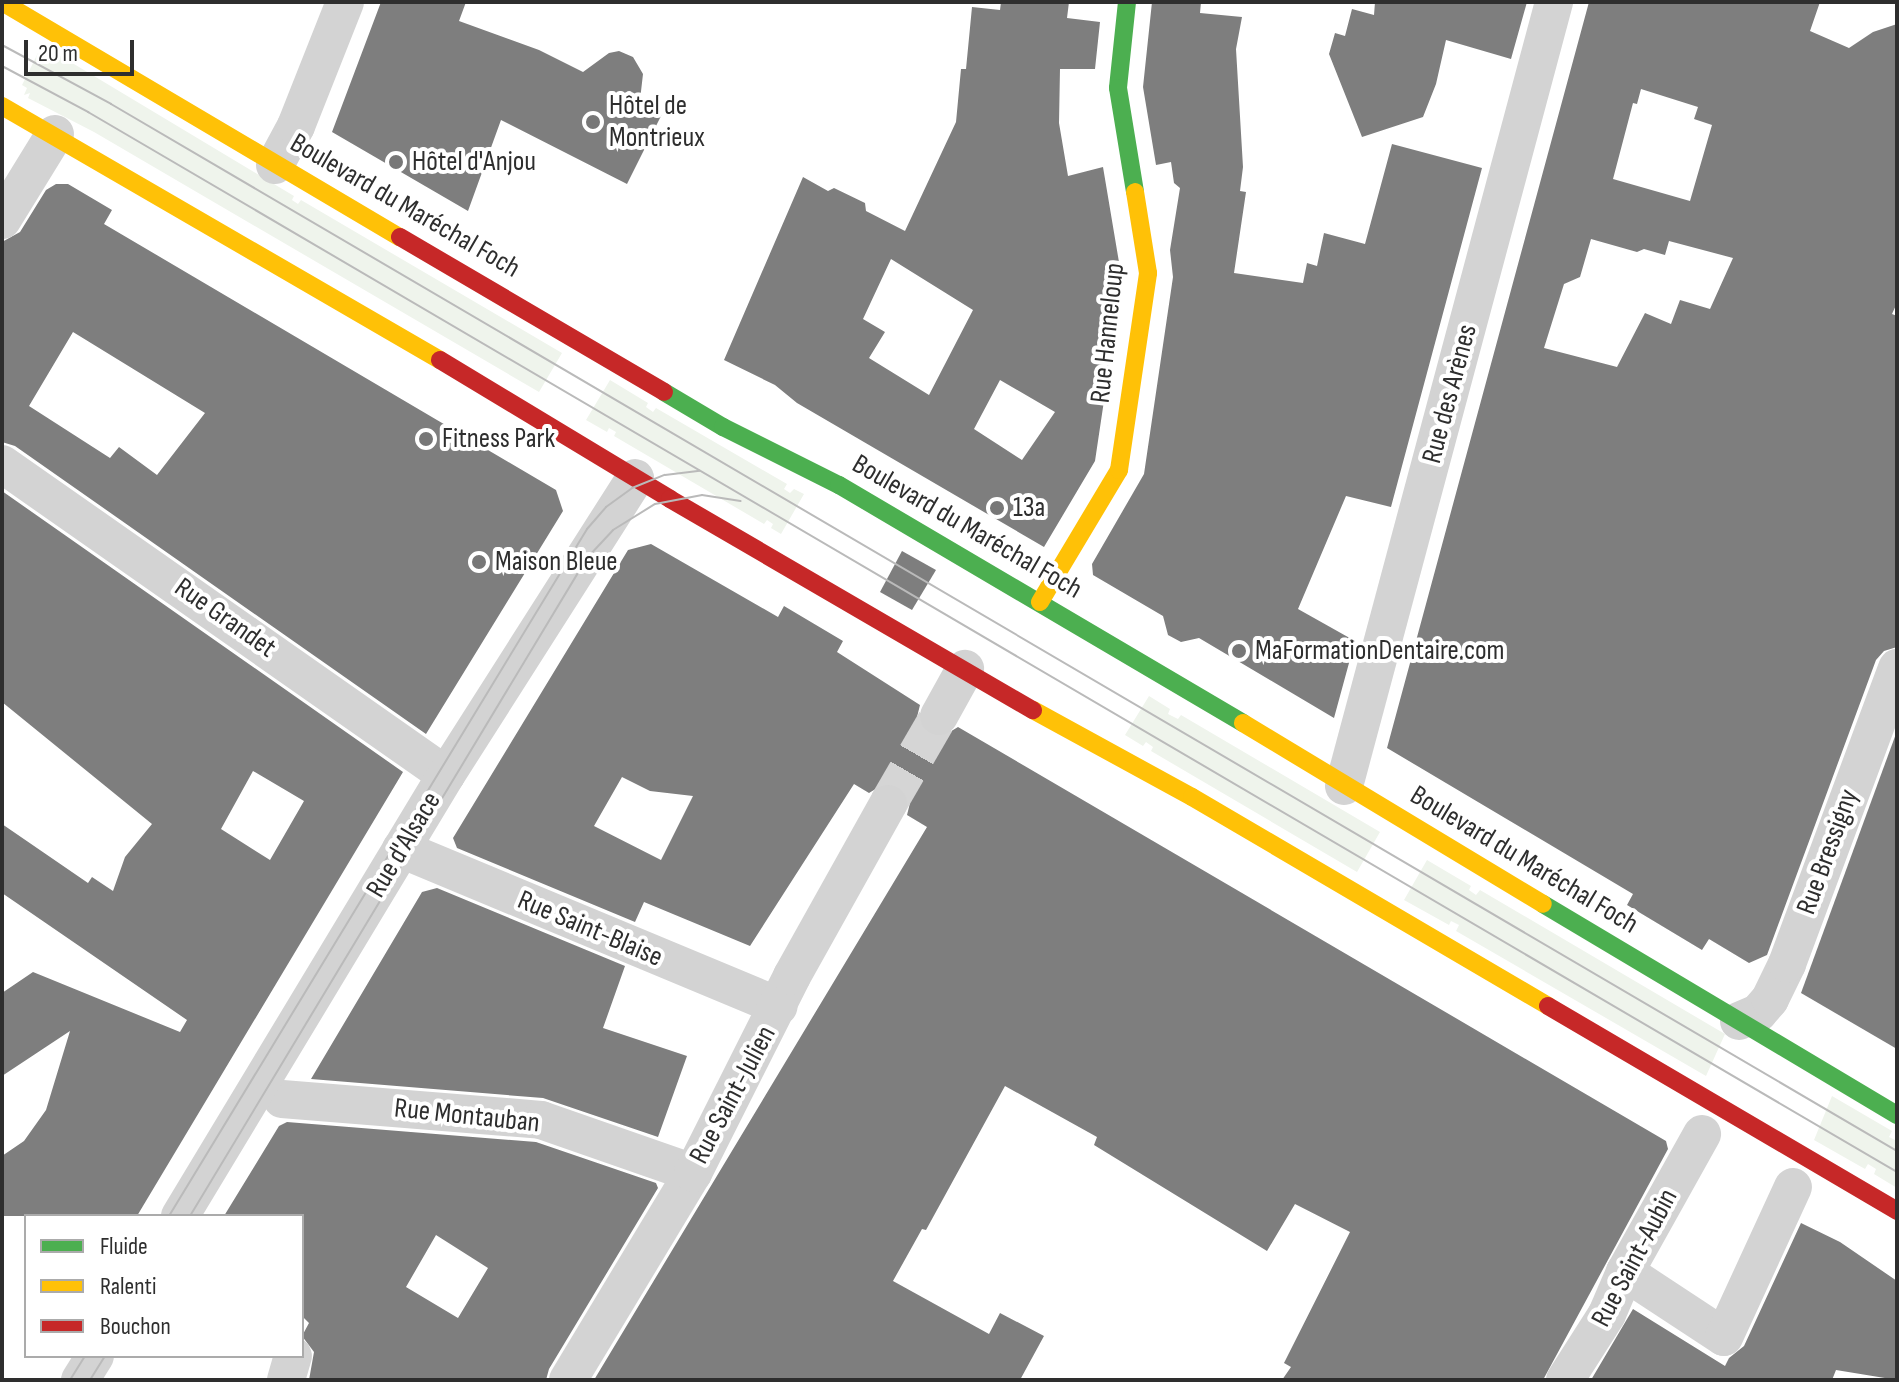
<!DOCTYPE html>
<meta charset="utf-8">
<style>
body{margin:0}
#map{position:relative;width:1899px;height:1382px;overflow:hidden;background:#fff;font-family:"Sofia Sans Condensed",sans-serif}
div>[style]{position:absolute}
.green>*{inset:0;background:#eff4ec}
.building>*{inset:0;background:#7e7e7e}
.street-tunnel>*{height:38px;margin-top:-19px;transform-origin:0;background:repeating-linear-gradient(90deg,#d5d5d5 0 38px,transparent 0 57px)}
.street>*{height:38px;margin:-19px;padding:0 19px;transform-origin:19px;border-radius:19px;background:#d3d3d3}
.fast>*{height:18px;margin:-9px;padding:0 9px;transform-origin:9px;border-radius:9px;background:#4caf50}
.slow>*{height:18px;margin:-9px;padding:0 9px;transform-origin:9px;border-radius:9px;background:#ffc107}
.jam>*{height:18px;margin:-9px;padding:0 9px;transform-origin:9px;border-radius:9px;background:#c62828}
.tram>*{height:2px;margin:-1px;padding:0 1px;transform-origin:1px;border-radius:1px;background:#bababa}
.dots>*{width:22px;height:22px;translate:-50% -50%;box-sizing:border-box;border:4px solid #fff;border-radius:50%}
span{translate:-50% -50%;white-space:nowrap;text-align:center;line-height:1.15;-webkit-text-stroke:8px #fff;paint-order:stroke}
.poi-label{font-size:28px;color:#2e2e2e}
.left{translate:0 -50%;text-align:left}
.street-label{font-size:28px;color:#2e2e2e}
.frame{position:absolute;inset:0;border:4px solid #2e2e2e;pointer-events:none}
.legend{position:absolute;left:24px;top:1214px;width:280px;height:144px;box-sizing:border-box;background:#fff;border:2px solid #ababab;margin:0;padding:10px 14px;list-style:none;font-size:24px;color:#2e2e2e}
.legend li{display:flex;align-items:center;gap:16px;height:40px}
.legend b{width:40px;border:2px solid #ababab}
.scale{position:absolute;left:24px;top:40px;width:110px;height:36px;box-sizing:border-box;border:4px solid #2e2e2e;border-top:0;padding-left:10px;font-size:24px;line-height:28px;white-space:nowrap;color:#2e2e2e;-webkit-text-stroke:6px #fff;paint-order:stroke}
</style>
<div id="map">
<div class="green">
<i style="clip-path:polygon(49px 49px,294px 196px,292px 200px,298px 204px,301px 200px,562px 353px,539px 392px,94px 132px,28px 98px,30px 93px,24px 95px,27px 88px,22px 85px,38px 53px,45px 56px)"></i>
<i style="clip-path:polygon(610px 380px,648px 403px,646px 407px,653px 412px,656px 408px,787px 484px,784px 489px,790px 493px,794px 489px,804px 494px,781px 534px,771px 528px,773px 524px,767px 520px,764px 524px,614px 436px,616px 432px,609px 428px,607px 432px,586px 420px)"></i>
<i style="clip-path:polygon(1149px 696px,1170px 709px,1168px 714px,1178px 719px,1181px 715px,1380px 832px,1357px 872px,1151px 751px,1153px 747px,1146px 742px,1143px 746px,1125px 735px)"></i>
<i style="clip-path:polygon(1427px 860px,1471px 886px,1469px 890px,1476px 895px,1480px 890px,1725px 1034px,1706px 1076px,1456px 931px,1459px 925px,1451px 921px,1449px 925px,1404px 900px)"></i>
<i style="clip-path:polygon(1832px 1096px,1892px 1131px,1889px 1137px,1897px 1141px,1897px 1188px,1874px 1174px,1876px 1169px,1868px 1164px,1865px 1169px,1814px 1140px)"></i>
</div>
<div class="building">
<i style="clip-path:polygon(381px 2px,466px 2px,459px 21px,539px 50px,583px 72px,609px 53px,619px 51px,633px 57px,643px 74px,640px 100px,663px 112px,627px 184px,501px 120px,468px 211px,332px 132px)"></i>
<i style="clip-path:polygon(evenodd,1001px 2px,1069px 2px,1067px 18px,1100px 22px,1095px 69px,1060px 69px,1059px 123px,1068px 176px,1103px 167px,1122px 280px,1095px 461px,1044px 547px,797px 403px,775px 385px,724px 360px,803px 177px,828px 191px,834px 188px,865px 203px,866px 211px,905px 231px,956px 122px,961px 69px,966px 69px,972px 7px,1000px 10px,1001px 2px,891px 259px,973px 310px,929px 395px,869px 358px,885px 332px,863px 319px,891px 259px,1001px 2px,1000px 380px,1055px 412px,1022px 460px,974px 429px,1000px 380px)"></i>
<i style="clip-path:polygon(1152px 2px,1201px 2px,1200px 13px,1242px 17px,1236px 49px,1243px 167px,1240px 191px,1246px 192px,1234px 273px,1303px 283px,1307px 263px,1317px 266px,1324px 233px,1365px 244px,1392px 144px,1482px 168px,1391px 507px,1346px 496px,1298px 609px,1355px 641px,1334px 718px,1199px 638px,1181px 642px,1168px 635px,1163px 616px,1093px 575px,1092px 564px,1144px 474px,1173px 277px,1170px 250px,1180px 188px,1174px 183px,1171px 162px,1156px 165px,1143px 87px)"></i>
<i style="clip-path:polygon(1375px 2px,1527px 2px,1511px 59px,1446px 40px,1436px 84px,1423px 117px,1362px 137px,1329px 54px,1335px 33px,1345px 36px,1352px 9px,1374px 15px)"></i>
<i style="clip-path:polygon(evenodd,1589px 2px,1820px 2px,1810px 31px,1849px 48px,1873px 32px,1897px 24px,1897px 303px,1892px 314px,1897px 316px,1897px 647px,1884px 651px,1876px 660px,1767px 955px,1749px 963px,1709px 939px,1702px 950px,1627px 905px,1633px 894px,1387px 748px,1589px 2px,1641px 89px,1698px 107px,1694px 119px,1712px 125px,1690px 201px,1613px 179px,1633px 103px,1637px 104px,1641px 89px,1589px 2px,1591px 239px,1637px 252px,1644px 249px,1665px 255px,1669px 241px,1733px 258px,1710px 309px,1680px 300px,1671px 324px,1645px 313px,1617px 367px,1544px 348px,1564px 284px,1580px 277px,1591px 239px)"></i>
<i style="clip-path:polygon(evenodd,56px 184px,68px 184px,112px 210px,104px 224px,556px 490px,563px 511px,426px 734px,15px 446px,2px 442px,2px 242px,20px 232px,46px 190px,56px 184px,73px 332px,205px 413px,157px 475px,119px 447px,110px 458px,29px 406px,73px 332px)"></i>
<i style="clip-path:polygon(evenodd,2px 491px,403px 772px,137px 1216px,2px 1216px,2px 1156px,24px 1141px,46px 1110px,70px 1031px,2px 1076px,2px 993px,33px 972px,180px 1032px,187px 1020px,2px 893px,2px 824px,88px 883px,92px 877px,113px 891px,125px 857px,152px 824px,2px 702px,2px 491px,253px 771px,304px 801px,270px 860px,221px 829px,253px 771px)"></i>
<i style="clip-path:polygon(evenodd,651px 544px,778px 617px,784px 606px,843px 641px,837px 652px,920px 705px,917px 717px,928px 735px,940px 738px,958px 727px,1666px 1141px,1668px 1149px,1543px 1380px,1282px 1380px,1291px 1367px,1284px 1363px,1350px 1232px,1295px 1204px,1267px 1251px,1094px 1145px,1097px 1137px,1005px 1086px,926px 1230px,922px 1229px,893px 1281px,989px 1334px,1000px 1313px,1044px 1336px,1020px 1380px,594px 1380px,927px 827px,907px 815px,910px 803px,899px 785px,887px 782px,869px 793px,854px 784px,750px 946px,644px 902px,635px 922px,457px 848px,453px 838px,628px 550px,651px 544px,622px 777px,650px 791px,693px 796px,661px 860px,594px 826px,622px 777px)"></i>
<i style="clip-path:polygon(902px 551px,936px 570px,912px 610px,880px 592px)"></i>
<i style="clip-path:polygon(1897px 731px,1897px 1049px,1801px 993px)"></i>
<i style="clip-path:polygon(437px 888px,625px 966px,603px 1028px,687px 1056px,658px 1137px,543px 1098px,311px 1079px,422px 892px)"></i>
<i style="clip-path:polygon(evenodd,287px 1122px,536px 1142px,656px 1183px,658px 1188px,549px 1369px,546px 1380px,309px 1380px,314px 1352px,302px 1336px,309px 1323px,302px 1316px,302px 1216px,224px 1216px,279px 1126px,287px 1122px,436px 1235px,488px 1268px,458px 1318px,406px 1287px,436px 1235px)"></i>
<i style="clip-path:polygon(1801px 1223px,1840px 1242px,1897px 1281px,1897px 1380px,1836px 1370px,1832px 1380px,1591px 1380px,1633px 1309px,1725px 1366px,1729px 1358px,1744px 1346px)"></i>
</div>
<div class="street-tunnel">
<i style="left:888px;top:804px;width:102px;rotate:-59.9deg"></i>
</div>
<div class="street">
<i style="left:275px;top:165px;width:44px;rotate:-61.7deg"></i>
<i style="left:296px;top:126px;width:133px;rotate:-68.4deg"></i>
<i style="left:2px;top:220px;width:101px;rotate:-58.4deg"></i>
<i style="left:2px;top:464px;width:542px;rotate:35.01deg"></i>
<i style="left:939px;top:716px;width:54px;rotate:-61deg"></i>
<i style="left:1344px;top:786px;width:812px;rotate:-75deg"></i>
<i style="left:401px;top:849px;width:409px;rotate:22.6deg"></i>
<i style="left:1739px;top:1021px;width:21px;rotate:-23deg"></i>
<i style="left:1758px;top:1013px;width:18px;rotate:-49deg"></i>
<i style="left:1770px;top:999px;width:39px;rotate:-64deg"></i>
<i style="left:1787px;top:964px;width:316px;rotate:-69.6deg"></i>
<i style="left:282px;top:1099px;width:260px;rotate:4.6deg"></i>
<i style="left:541px;top:1120px;width:161px;rotate:19.2deg"></i>
<i style="left:180px;top:1216px;width:515px;rotate:-58.9deg"></i>
<i style="left:446px;top:775px;width:352px;rotate:-57.5deg"></i>
<i style="left:1625px;top:1272px;width:118px;rotate:33.3deg"></i>
<i style="left:1724px;top:1337px;width:165px;rotate:-65.3deg"></i>
<i style="left:80px;top:1380px;width:28px;rotate:-58deg"></i>
<i style="left:286px;top:1380px;width:25px;rotate:-74deg"></i>
<i style="left:568px;top:1380px;width:242px;rotate:-58.9deg"></i>
<i style="left:693px;top:1173px;width:220px;rotate:-63.3deg"></i>
<i style="left:792px;top:976px;width:197px;rotate:-60.8deg"></i>
<i style="left:1565px;top:1380px;width:78px;rotate:-57.5deg"></i>
<i style="left:1607px;top:1314px;width:46px;rotate:-66.8deg"></i>
<i style="left:1625px;top:1272px;width:158px;rotate:-60.8deg"></i>
</div>
<div class="fast">
<i style="left:1127px;top:2px;width:86px;rotate:96deg"></i>
<i style="left:1118px;top:88px;width:105px;rotate:80.7deg"></i>
<i style="left:664px;top:392px;width:69px;rotate:30.7deg"></i>
<i style="left:723px;top:427px;width:130px;rotate:26.6deg"></i>
<i style="left:839px;top:485px;width:469px;rotate:30.5deg"></i>
<i style="left:1543px;top:904px;width:412px;rotate:30.8deg"></i>
</div>
<div class="slow">
<i style="left:2px;top:2px;width:462px;rotate:30.6deg"></i>
<i style="left:2px;top:106px;width:506px;rotate:30.11deg"></i>
<i style="left:1040px;top:602px;width:154px;rotate:-59.1deg"></i>
<i style="left:1119px;top:470px;width:199px;rotate:-81.6deg"></i>
<i style="left:1148px;top:273px;width:82px;rotate:-99.1deg"></i>
<i style="left:1033px;top:710px;width:181px;rotate:28.7deg"></i>
<i style="left:1192px;top:797px;width:413px;rotate:30.4deg"></i>
<i style="left:1243px;top:723px;width:350px;rotate:31.1deg"></i>
</div>
<div class="jam">
<i style="left:400px;top:237px;width:306px;rotate:30.4deg"></i>
<i style="left:440px;top:360px;width:269px;rotate:31.1deg"></i>
<i style="left:670px;top:499px;width:420px;rotate:30.2deg"></i>
<i style="left:1548px;top:1006px;width:405px;rotate:30.4deg"></i>
</div>
<div class="tram">
<i style="left:2px;top:45px;width:124px;rotate:28.4deg"></i>
<i style="left:111px;top:104px;width:2070px;rotate:30.38deg"></i>
<i style="left:2px;top:66px;width:98px;rotate:28.1deg"></i>
<i style="left:88px;top:112px;width:2097px;rotate:30.37deg"></i>
<i style="left:169px;top:1216px;width:804px;rotate:-58.68deg"></i>
<i style="left:587px;top:529px;width:29px;rotate:-49deg"></i>
<i style="left:606px;top:507px;width:32px;rotate:-36deg"></i>
<i style="left:632px;top:488px;width:35px;rotate:-22deg"></i>
<i style="left:665px;top:475px;width:35px;rotate:-7deg"></i>
<i style="left:190px;top:1216px;width:768px;rotate:-58.9deg"></i>
<i style="left:587px;top:558px;width:38px;rotate:-47deg"></i>
<i style="left:613px;top:530px;width:49px;rotate:-31.8deg"></i>
<i style="left:655px;top:504px;width:48px;rotate:-10.8deg"></i>
<i style="left:702px;top:495px;width:39px;rotate:9deg"></i>
<i style="left:70px;top:1380px;width:28px;rotate:-58deg"></i>
<i style="left:90px;top:1380px;width:28px;rotate:-58deg"></i>
</div>
<div class="dots">
<i style="left:593px;top:122px;background:#777"></i>
<i style="left:396px;top:162px;background:#777"></i>
<i style="left:426px;top:439px;background:#777"></i>
<i style="left:997px;top:508px;background:#777"></i>
<i style="left:479px;top:562px;background:#777"></i>
<i style="left:1239px;top:651px;background:#777"></i>
</div>
<div class="poi-label">
<span class="left" style="left:609px;top:122px">Hôtel de<br>Montrieux</span>
<span class="left" style="left:412px;top:162px">Hôtel d'Anjou</span>
<span class="left" style="left:442px;top:439px">Fitness Park</span>
<span class="left" style="left:1013px;top:508px">13a</span>
<span class="left" style="left:495px;top:562px">Maison Bleue</span>
<span class="left" style="left:1255px;top:651px">MaFormationDentaire.com</span>
</div>
<div class="street-label">
<span style="left:405px;top:206px;rotate:30deg">Boulevard du Maréchal Foch</span>
<span style="left:1108px;top:333px;rotate:-84deg">Rue Hanneloup</span>
<span style="left:1450px;top:394px;rotate:-75deg">Rue des Arènes</span>
<span style="left:967px;top:527px;rotate:30deg">Boulevard du Maréchal Foch</span>
<span style="left:225px;top:618px;rotate:35deg">Rue Grandet</span>
<span style="left:404px;top:845px;rotate:-59deg">Rue d'Alsace</span>
<span style="left:1828px;top:852px;rotate:-70deg">Rue Bressigny</span>
<span style="left:1524px;top:860px;rotate:31deg">Boulevard du Maréchal Foch</span>
<span style="left:590px;top:929px;rotate:23deg">Rue Saint-Blaise</span>
<span style="left:733px;top:1095px;rotate:-62deg">Rue Saint-Julien</span>
<span style="left:467px;top:1116px;rotate:6deg">Rue Montauban</span>
<span style="left:1635px;top:1258px;rotate:-62deg">Rue Saint-Aubin</span>
</div>
<div class="frame"></div>
<ul class="legend">
<li><b style="height:10px;background:#4caf50"></b>Fluide</li>
<li><b style="height:10px;background:#ffc107"></b>Ralenti</li>
<li><b style="height:10px;background:#c62828"></b>Bouchon</li>
</ul>
<div class="scale">20 m</div>
</div>
